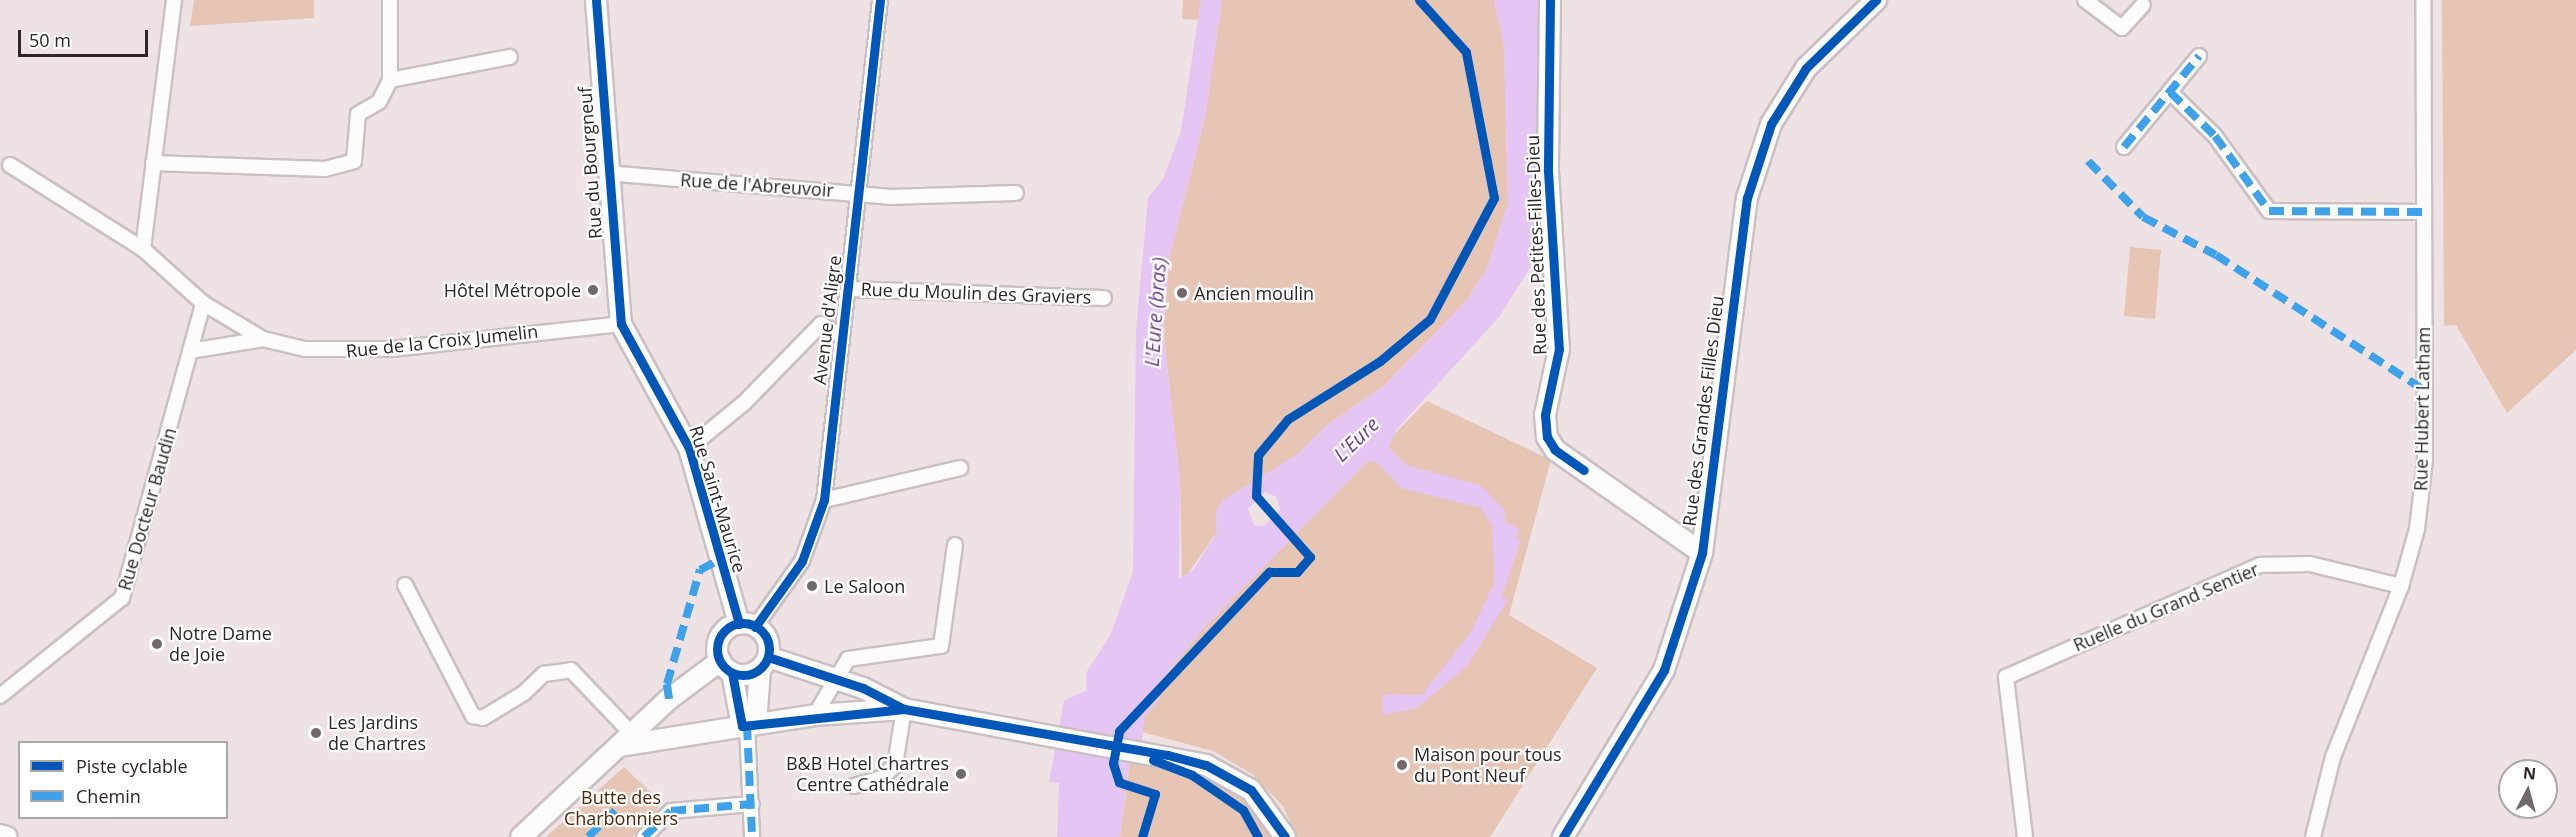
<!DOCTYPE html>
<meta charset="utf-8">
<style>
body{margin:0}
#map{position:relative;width:2576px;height:837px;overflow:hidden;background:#efe2e5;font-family:"Open Sans",sans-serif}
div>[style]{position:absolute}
.green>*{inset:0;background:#e7c5b5}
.water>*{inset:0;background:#e4c5f4}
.roads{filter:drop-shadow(2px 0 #cac0c2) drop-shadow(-2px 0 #cac0c2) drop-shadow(0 2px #cac0c2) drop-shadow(0 -2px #cac0c2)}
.street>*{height:14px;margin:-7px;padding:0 7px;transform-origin:7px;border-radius:7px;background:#fdfbfb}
.secondary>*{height:20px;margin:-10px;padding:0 10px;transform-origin:10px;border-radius:10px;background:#fdfbfb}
.secondary>.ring{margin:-10px;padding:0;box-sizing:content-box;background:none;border:20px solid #fdfbfb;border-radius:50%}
.quiet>*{height:8px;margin-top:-4px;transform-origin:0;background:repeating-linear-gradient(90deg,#3ea2eb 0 15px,transparent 0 23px)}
.cycleway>*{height:9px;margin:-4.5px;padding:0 4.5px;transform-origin:4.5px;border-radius:4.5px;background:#0057b8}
.cycleway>.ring{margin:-4.5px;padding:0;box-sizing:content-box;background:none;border:9px solid #0057b8;border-radius:50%}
.dots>*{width:16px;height:16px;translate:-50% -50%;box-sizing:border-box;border:3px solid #fff;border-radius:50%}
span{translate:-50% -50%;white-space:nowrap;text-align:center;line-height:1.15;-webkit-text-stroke:4.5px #fff;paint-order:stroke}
.street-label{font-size:18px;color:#2e2527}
.poi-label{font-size:18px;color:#2e2527}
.right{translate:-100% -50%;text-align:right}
.left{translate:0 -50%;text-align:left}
.park-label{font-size:18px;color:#4f2504}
.water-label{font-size:20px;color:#6d3e89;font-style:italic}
.legend{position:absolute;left:18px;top:741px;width:210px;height:78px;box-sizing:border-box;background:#fff;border:2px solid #aba8a9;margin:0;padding:8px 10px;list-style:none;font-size:18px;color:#2e2527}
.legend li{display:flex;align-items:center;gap:12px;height:30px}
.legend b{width:30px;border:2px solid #aba8a9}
.north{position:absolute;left:2498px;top:759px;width:60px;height:60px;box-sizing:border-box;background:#fff;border:2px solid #aba8a9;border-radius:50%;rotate:6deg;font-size:16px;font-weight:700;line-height:24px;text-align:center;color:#2e2527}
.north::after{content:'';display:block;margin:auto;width:21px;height:27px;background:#72676a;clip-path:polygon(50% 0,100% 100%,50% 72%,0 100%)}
.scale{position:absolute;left:18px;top:30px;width:130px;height:27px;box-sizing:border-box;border:3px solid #2e2527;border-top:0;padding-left:8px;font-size:18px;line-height:21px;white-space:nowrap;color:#2e2527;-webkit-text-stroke:4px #fff;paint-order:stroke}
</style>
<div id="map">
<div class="green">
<i style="clip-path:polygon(194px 0,314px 0,314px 18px,190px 26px)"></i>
<i style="clip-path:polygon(1183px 0,1201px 0,1198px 20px,1182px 19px)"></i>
<i style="clip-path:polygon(1222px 0,1494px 0,1504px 46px,1508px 203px,1487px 268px,1468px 299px,1383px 387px,1327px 425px,1298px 454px,1223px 500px,1216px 511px,1217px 532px,1182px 582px,1180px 482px,1163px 329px,1170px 255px,1205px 117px)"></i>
<i style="clip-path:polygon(2442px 0,2576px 0,2576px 350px,2507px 413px,2456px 325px,2444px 326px)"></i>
<i style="clip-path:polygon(2130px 247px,2161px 250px,2155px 319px,2124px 316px)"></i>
<i style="clip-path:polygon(1427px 401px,1551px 460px,1509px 615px,1597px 668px,1490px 837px,1297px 837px,1283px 806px,1252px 774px,1213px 751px,1142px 732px,1144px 717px,1159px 699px,1154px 690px,1206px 625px)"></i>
<i style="clip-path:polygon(1130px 761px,1203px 774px,1252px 803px,1275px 837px,1120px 837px)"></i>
<i style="clip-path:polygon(624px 767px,661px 802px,651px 821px,632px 837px,546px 837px)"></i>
</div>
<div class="water">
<i style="clip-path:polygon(evenodd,1201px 0,1222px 0,1205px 117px,1170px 255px,1163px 329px,1180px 482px,1179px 579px,1193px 570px,1217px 532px,1216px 511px,1223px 500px,1298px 454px,1327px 425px,1383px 387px,1468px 299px,1487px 268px,1508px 203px,1504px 46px,1494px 0,1542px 0,1543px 159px,1537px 160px,1536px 258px,1499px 317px,1396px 430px,1389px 448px,1406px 465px,1480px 485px,1505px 510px,1505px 521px,1520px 530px,1516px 536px,1521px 540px,1502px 596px,1508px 600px,1467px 666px,1417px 708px,1383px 715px,1383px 694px,1422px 695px,1471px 632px,1494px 584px,1492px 525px,1481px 508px,1401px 488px,1378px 463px,1368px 461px,1206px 625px,1154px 689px,1160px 699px,1144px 717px,1142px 741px,1132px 741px,1120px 837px,1057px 837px,1059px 783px,1049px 782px,1064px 701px,1087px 690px,1086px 673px,1110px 636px,1133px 572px,1136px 330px,1148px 198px,1163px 179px,1181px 131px,1201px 0,1265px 492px,1277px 497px,1280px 510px,1264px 526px,1254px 525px,1248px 509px,1265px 492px)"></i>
</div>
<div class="roads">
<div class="street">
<i style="left:2085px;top:0;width:46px;rotate:37.1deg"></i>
<i style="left:2122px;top:28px;width:31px;rotate:-48deg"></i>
<i style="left:390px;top:80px;width:122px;rotate:-10.9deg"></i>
<i style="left:2170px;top:92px;width:63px;rotate:44.4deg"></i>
<i style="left:2215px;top:136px;width:92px;rotate:54.2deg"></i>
<i style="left:2269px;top:211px;width:154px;rotate:0.4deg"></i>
<i style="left:2124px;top:147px;width:118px;rotate:-50.5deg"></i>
<i style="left:153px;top:163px;width:172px;rotate:2deg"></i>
<i style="left:325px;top:169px;width:30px;rotate:-15deg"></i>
<i style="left:354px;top:161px;width:47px;rotate:-85.1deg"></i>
<i style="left:358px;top:114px;width:24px;rotate:-30deg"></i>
<i style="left:379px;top:102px;width:25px;rotate:-63deg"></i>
<i style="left:390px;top:80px;width:80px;rotate:-90deg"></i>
<i style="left:10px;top:165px;width:157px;rotate:32.3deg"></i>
<i style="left:143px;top:249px;width:81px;rotate:42deg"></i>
<i style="left:203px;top:303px;width:70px;rotate:31deg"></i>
<i style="left:606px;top:173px;width:284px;rotate:4.8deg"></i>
<i style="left:889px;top:197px;width:127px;rotate:-1.8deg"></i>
<i style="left:143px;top:249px;width:251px;rotate:-82.9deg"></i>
<i style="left:848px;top:289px;width:256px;rotate:2deg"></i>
<i style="left:190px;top:351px;width:74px;rotate:-9.3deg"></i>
<i style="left:263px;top:339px;width:43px;rotate:13.4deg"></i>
<i style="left:305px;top:349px;width:87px"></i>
<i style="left:392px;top:349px;width:230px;rotate:-6.2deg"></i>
<i style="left:689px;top:448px;width:71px;rotate:-39.3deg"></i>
<i style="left:744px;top:403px;width:110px;rotate:-45.7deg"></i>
<i style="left:821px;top:324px;width:22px;rotate:32deg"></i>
<i style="left:824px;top:500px;width:140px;rotate:-13.2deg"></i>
<i style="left:405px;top:585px;width:148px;rotate:62.6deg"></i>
<i style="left:473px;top:716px;width:10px;rotate:11deg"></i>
<i style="left:483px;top:718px;width:48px;rotate:-31.4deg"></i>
<i style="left:524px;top:693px;width:28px;rotate:-44deg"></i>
<i style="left:544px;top:674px;width:27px;rotate:-8deg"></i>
<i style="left:571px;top:670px;width:88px;rotate:46.4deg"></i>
<i style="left:755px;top:627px;width:81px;rotate:-54.5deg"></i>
<i style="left:802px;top:561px;width:65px;rotate:-70.2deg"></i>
<i style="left:824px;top:500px;width:503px;rotate:-83.61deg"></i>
<i style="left:0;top:696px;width:156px;rotate:-38.8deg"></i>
<i style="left:122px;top:598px;width:306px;rotate:-74.6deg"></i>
<i style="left:815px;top:715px;width:65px;rotate:-59.5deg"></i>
<i style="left:848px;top:659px;width:94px;rotate:-8deg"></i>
<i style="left:941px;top:646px;width:102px;rotate:-82.1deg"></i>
<i style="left:747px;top:725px;width:112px;rotate:87.4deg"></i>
<i style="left:854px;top:786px;width:29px;rotate:-16deg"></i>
<i style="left:882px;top:778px;width:18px;rotate:-45deg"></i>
<i style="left:895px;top:765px;width:57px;rotate:-80.9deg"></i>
<i style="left:644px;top:837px;width:37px;rotate:-44deg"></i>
<i style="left:671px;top:811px;width:81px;rotate:-4.9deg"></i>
<i style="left:2025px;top:837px;width:161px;rotate:-96.8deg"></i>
<i style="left:2006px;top:677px;width:278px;rotate:-23.8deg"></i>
<i style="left:2260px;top:565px;width:50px;rotate:-1.1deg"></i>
<i style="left:2310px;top:564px;width:94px;rotate:13.6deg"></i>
<i style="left:2313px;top:837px;width:82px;rotate:-76deg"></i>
<i style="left:2333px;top:757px;width:184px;rotate:-68.3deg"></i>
<i style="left:2401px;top:586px;width:59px;rotate:-74.3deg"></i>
<i style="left:2417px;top:529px;width:69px;rotate:-83.4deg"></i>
<i style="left:2425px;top:460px;width:460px;rotate:-90.2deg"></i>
</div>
<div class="secondary">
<i style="left:596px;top:0;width:325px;rotate:85.6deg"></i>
<i style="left:621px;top:324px;width:141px;rotate:61.3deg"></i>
<i style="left:689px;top:448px;width:183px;rotate:74.1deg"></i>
<i style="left:1550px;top:0;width:171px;rotate:90.7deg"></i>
<i style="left:1548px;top:171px;width:178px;rotate:86.5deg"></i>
<i style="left:1559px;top:349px;width:67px;rotate:102deg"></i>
<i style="left:1545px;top:415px;width:22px;rotate:85deg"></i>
<i style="left:1547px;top:437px;width:15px;rotate:58deg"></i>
<i style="left:1555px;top:450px;width:179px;rotate:35deg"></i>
<i class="ring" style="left:717px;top:623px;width:32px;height:32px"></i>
<i style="left:768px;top:657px;width:100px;rotate:18.1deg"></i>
<i style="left:863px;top:688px;width:46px;rotate:27.1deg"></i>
<i style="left:732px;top:673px;width:54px;rotate:79.3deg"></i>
<i style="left:756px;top:724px;width:55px;rotate:-85.8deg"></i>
<i style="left:619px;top:746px;width:198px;rotate:-9deg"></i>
<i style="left:815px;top:715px;width:89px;rotate:-3.9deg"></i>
<i style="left:904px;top:709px;width:307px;rotate:10.5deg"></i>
<i style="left:1206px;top:765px;width:51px;rotate:29.1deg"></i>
<i style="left:1251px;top:790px;width:58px;rotate:54.1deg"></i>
<i style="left:0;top:835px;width:7px;rotate:16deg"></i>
<i style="left:521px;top:837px;width:202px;rotate:-43deg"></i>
<i style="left:669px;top:699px;width:64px;rotate:-36.7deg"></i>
<i style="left:1563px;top:837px;width:195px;rotate:-58.8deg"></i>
<i style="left:1664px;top:670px;width:123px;rotate:-72deg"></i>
<i style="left:1702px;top:553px;width:358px;rotate:-82.8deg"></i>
<i style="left:1747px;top:198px;width:78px;rotate:-72deg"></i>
<i style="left:1771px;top:124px;width:66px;rotate:-58deg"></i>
<i style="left:1806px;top:68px;width:98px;rotate:-44.2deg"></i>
</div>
</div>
<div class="quiet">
<i style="left:2170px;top:92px;width:63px;rotate:44.4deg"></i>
<i style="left:2215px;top:136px;width:92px;rotate:54.2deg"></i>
<i style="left:2269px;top:211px;width:154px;rotate:0.4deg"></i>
<i style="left:2124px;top:147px;width:118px;rotate:-50.5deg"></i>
<i style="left:2088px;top:161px;width:78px;rotate:45.5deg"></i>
<i style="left:2143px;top:217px;width:82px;rotate:27.5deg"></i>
<i style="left:2216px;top:255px;width:248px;rotate:33deg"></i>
<i style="left:669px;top:699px;width:15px;rotate:-98deg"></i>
<i style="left:667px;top:684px;width:119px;rotate:-73.9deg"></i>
<i style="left:700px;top:570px;width:24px;rotate:-28deg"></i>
<i style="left:747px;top:725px;width:112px;rotate:87.4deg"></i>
<i style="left:588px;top:837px;width:45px;rotate:-44.1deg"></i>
<i style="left:644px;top:837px;width:37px;rotate:-44deg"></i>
<i style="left:671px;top:811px;width:81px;rotate:-4.9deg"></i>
</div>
<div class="cycleway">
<i style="left:596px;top:0;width:325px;rotate:85.6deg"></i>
<i style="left:621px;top:324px;width:141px;rotate:61.3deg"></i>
<i style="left:689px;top:448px;width:183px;rotate:74.1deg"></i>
<i style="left:1550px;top:0;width:171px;rotate:90.7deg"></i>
<i style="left:1548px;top:171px;width:178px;rotate:86.5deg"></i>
<i style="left:1559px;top:349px;width:67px;rotate:102deg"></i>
<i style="left:1545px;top:415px;width:22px;rotate:85deg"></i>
<i style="left:1547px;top:437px;width:15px;rotate:58deg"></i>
<i style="left:1555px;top:450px;width:35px;rotate:35deg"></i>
<i class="ring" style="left:717px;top:623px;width:43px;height:43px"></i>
<i style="left:755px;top:627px;width:81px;rotate:-54.5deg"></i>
<i style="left:802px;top:561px;width:65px;rotate:-70.2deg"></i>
<i style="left:824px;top:500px;width:503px;rotate:-83.61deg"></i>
<i style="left:768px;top:657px;width:100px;rotate:18.1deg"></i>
<i style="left:863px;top:688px;width:46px;rotate:27.1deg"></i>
<i style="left:732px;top:673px;width:54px;rotate:79.3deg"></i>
<i style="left:742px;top:726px;width:163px;rotate:-6deg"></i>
<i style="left:904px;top:709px;width:268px;rotate:9.9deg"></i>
<i style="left:1168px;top:755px;width:39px;rotate:15deg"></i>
<i style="left:1206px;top:765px;width:51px;rotate:29.1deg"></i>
<i style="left:1251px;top:790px;width:58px;rotate:54.1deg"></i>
<i style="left:1153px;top:760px;width:42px;rotate:21deg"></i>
<i style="left:1192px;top:775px;width:62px;rotate:34.5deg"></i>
<i style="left:1243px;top:810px;width:31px;rotate:61deg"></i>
<i style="left:1142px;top:837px;width:45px;rotate:-73.2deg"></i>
<i style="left:1155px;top:794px;width:38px;rotate:-162deg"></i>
<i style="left:1119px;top:782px;width:20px;rotate:-108deg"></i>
<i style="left:1113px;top:763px;width:33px;rotate:-79deg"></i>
<i style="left:1119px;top:731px;width:219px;rotate:-46.7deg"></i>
<i style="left:1269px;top:572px;width:28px"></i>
<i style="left:1297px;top:572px;width:20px;rotate:-49deg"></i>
<i style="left:1310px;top:557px;width:81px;rotate:-131.5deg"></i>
<i style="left:1256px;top:496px;width:41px;rotate:-87.2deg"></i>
<i style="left:1258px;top:455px;width:47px;rotate:-50.2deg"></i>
<i style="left:1288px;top:419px;width:109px;rotate:-32.2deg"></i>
<i style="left:1380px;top:361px;width:65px;rotate:-40deg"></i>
<i style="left:1430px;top:319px;width:137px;rotate:-62.1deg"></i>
<i style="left:1494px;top:198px;width:149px;rotate:-100.9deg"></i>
<i style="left:1466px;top:52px;width:70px;rotate:-132.1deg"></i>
<i style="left:1563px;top:837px;width:195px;rotate:-58.8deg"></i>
<i style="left:1664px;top:670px;width:123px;rotate:-72deg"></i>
<i style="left:1702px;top:553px;width:358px;rotate:-82.8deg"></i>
<i style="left:1747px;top:198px;width:78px;rotate:-72deg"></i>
<i style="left:1771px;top:124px;width:66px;rotate:-58deg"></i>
<i style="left:1806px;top:68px;width:98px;rotate:-44.2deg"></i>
</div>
<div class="dots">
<i style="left:593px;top:290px;background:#72676a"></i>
<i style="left:1182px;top:293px;background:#72676a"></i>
<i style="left:812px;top:586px;background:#72676a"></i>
<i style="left:157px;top:644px;background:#72676a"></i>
<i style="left:316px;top:733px;background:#72676a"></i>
<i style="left:1402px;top:765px;background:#72676a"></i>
<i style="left:961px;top:774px;background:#72676a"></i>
</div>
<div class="street-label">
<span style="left:590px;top:163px;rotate:-94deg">Rue du Bourgneuf</span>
<span style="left:757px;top:185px;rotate:4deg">Rue de l'Abreuvoir</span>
<span style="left:1536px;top:245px;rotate:-92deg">Rue des Petites-Filles-Dieu</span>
<span style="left:976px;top:293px;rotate:2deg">Rue du Moulin des Graviers</span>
<span style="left:827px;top:320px;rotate:-83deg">Avenue d'Aligre</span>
<span style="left:442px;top:341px;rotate:-6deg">Rue de la Croix Jumelin</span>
<span style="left:2422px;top:409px;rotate:-89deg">Rue Hubert Latham</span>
<span style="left:1703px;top:411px;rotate:-83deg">Rue des Grandes Filles Dieu</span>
<span style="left:718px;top:499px;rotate:73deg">Rue Saint-Maurice</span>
<span style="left:147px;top:509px;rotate:-74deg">Rue Docteur Baudin</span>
<span style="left:2166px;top:607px;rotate:-23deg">Ruelle du Grand Sentier</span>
</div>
<div class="poi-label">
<span class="right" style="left:581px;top:290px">Hôtel Métropole</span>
<span class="left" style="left:1194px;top:293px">Ancien moulin</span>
<span class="left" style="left:824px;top:586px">Le Saloon</span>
<span class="left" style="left:169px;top:644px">Notre Dame<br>de Joie</span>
<span class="left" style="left:328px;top:733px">Les Jardins<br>de Chartres</span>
<span class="left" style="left:1414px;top:765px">Maison pour tous<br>du Pont Neuf</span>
<span class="right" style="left:949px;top:774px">B&amp;B Hotel Chartres<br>Centre Cathédrale</span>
</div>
<div class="park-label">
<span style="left:621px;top:808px">Butte des<br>Charbonniers</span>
</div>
<div class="water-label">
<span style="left:1155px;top:312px;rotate:-86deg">L'Eure (bras)</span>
<span style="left:1356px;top:439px;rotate:-44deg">L'Eure</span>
</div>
<ul class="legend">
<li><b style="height:8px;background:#0057b8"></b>Piste cyclable</li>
<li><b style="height:8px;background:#3ea2eb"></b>Chemin</li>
</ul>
<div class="north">N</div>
<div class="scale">50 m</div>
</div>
